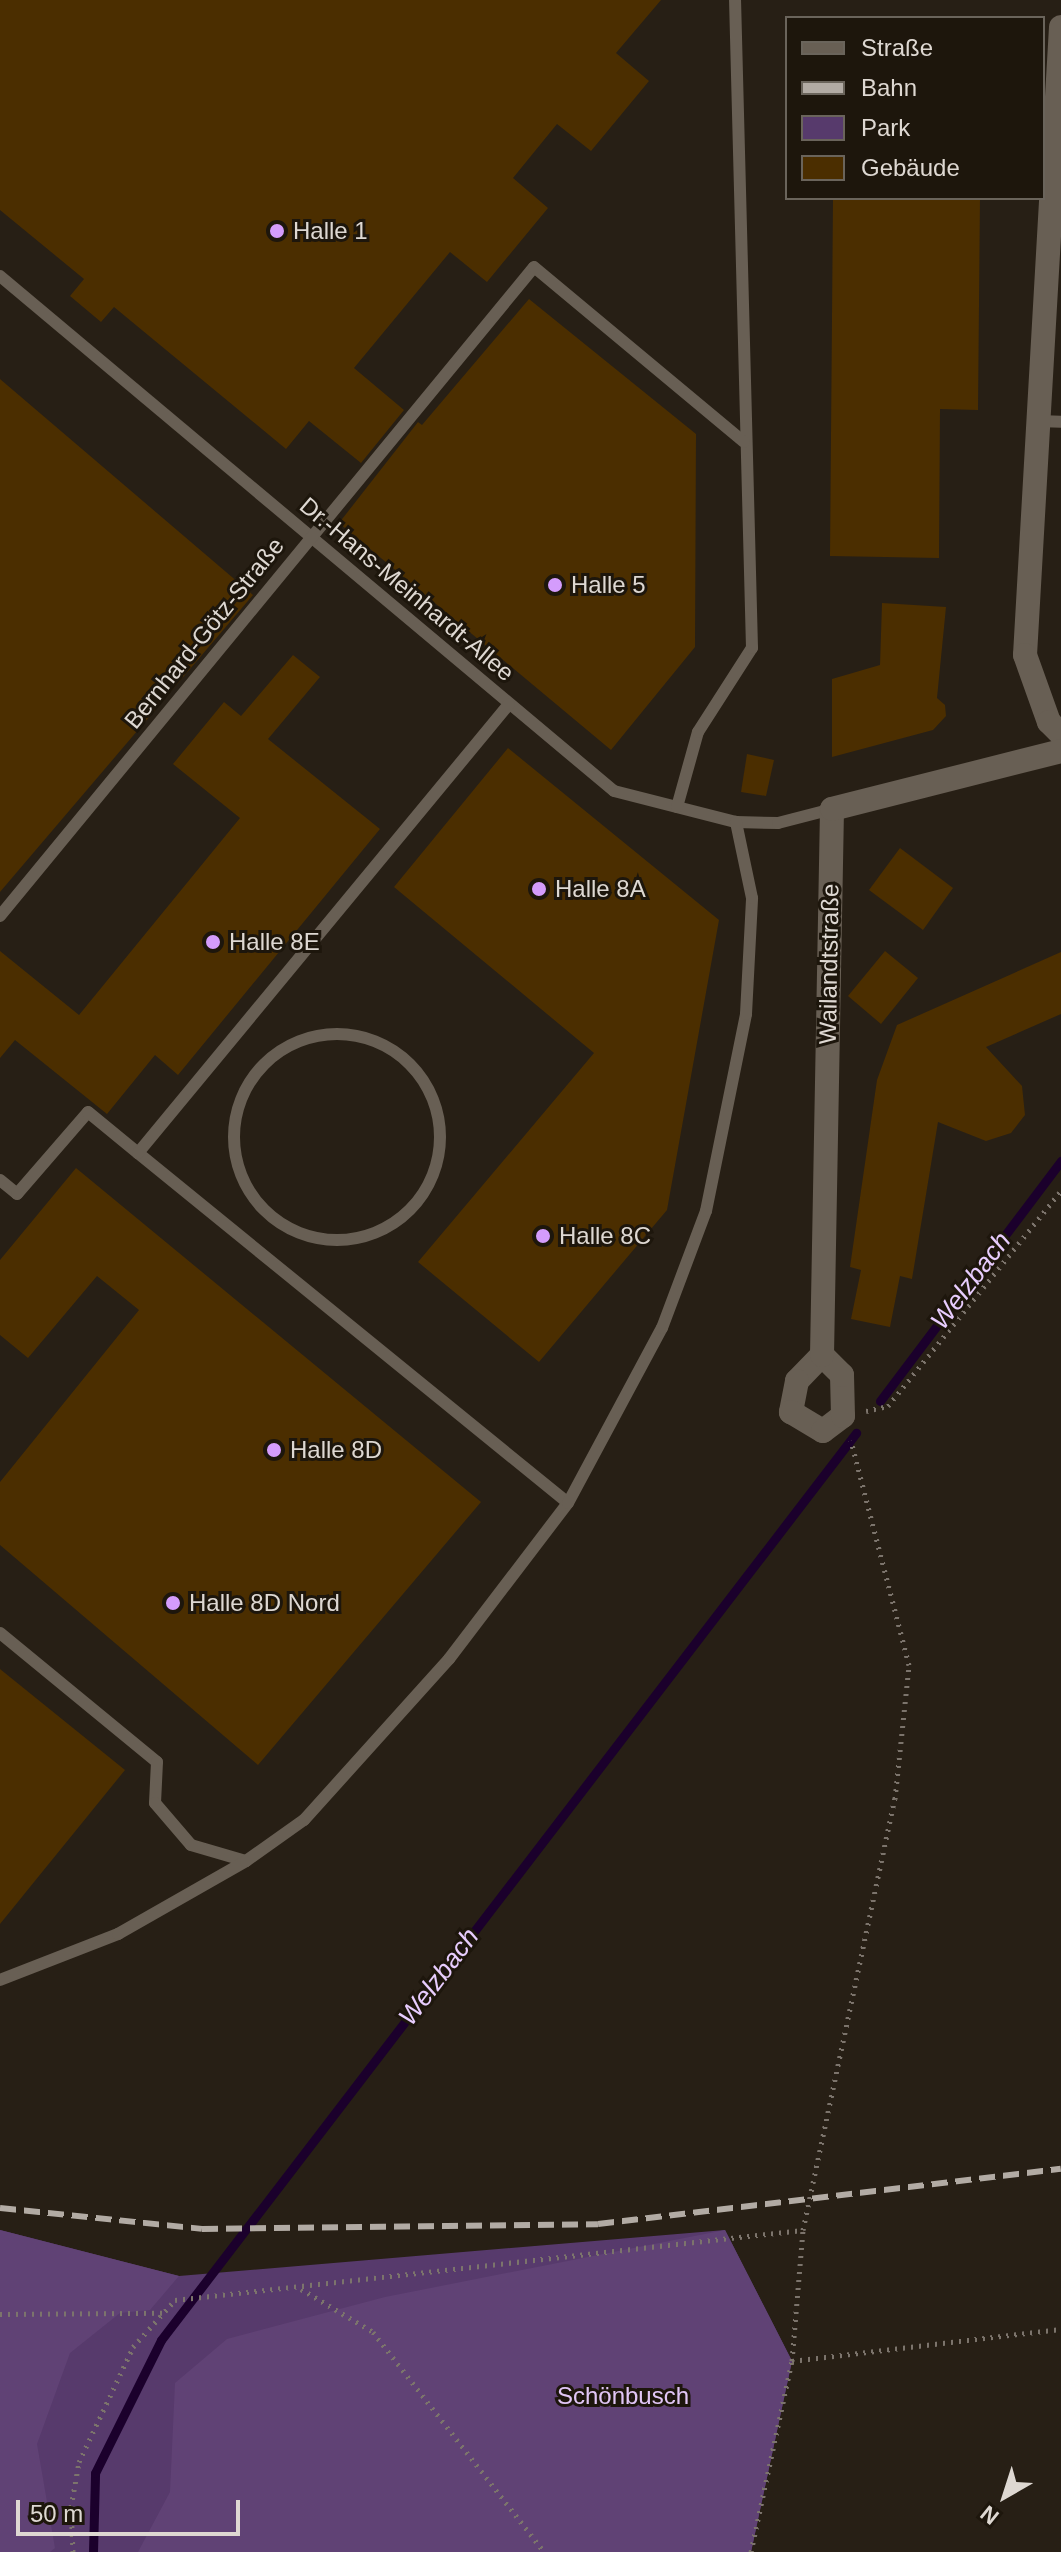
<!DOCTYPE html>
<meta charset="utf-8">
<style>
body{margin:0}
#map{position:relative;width:1061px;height:2552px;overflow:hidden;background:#271f15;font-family:Helvetica,sans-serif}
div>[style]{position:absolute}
.green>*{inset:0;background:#573a6c}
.forest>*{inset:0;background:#604275}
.stream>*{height:9px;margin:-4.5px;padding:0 4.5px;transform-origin:4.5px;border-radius:4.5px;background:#1b002c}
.building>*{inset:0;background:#4b2e00}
.path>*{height:5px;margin-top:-2.5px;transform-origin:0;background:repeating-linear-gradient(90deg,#7c746c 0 2px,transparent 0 8px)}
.lane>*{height:12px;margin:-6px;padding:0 6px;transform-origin:6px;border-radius:6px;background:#685f54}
.lane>.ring{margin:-6px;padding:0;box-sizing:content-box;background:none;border:12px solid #685f54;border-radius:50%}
.street>*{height:24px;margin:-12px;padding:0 12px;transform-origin:12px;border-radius:12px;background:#685f54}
.rail>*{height:6px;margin-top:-3px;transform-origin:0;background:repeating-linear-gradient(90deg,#b2aba4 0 16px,transparent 0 24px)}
.dots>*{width:22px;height:22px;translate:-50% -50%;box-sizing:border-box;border:4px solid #1d160c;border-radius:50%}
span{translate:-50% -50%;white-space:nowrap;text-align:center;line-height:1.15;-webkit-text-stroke:6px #1d160c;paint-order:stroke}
.poi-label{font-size:24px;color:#ded8d2}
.left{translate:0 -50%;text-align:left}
.street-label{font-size:24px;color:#ded8d2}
.park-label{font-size:24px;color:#e1c6f6}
.water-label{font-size:26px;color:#e8cdfe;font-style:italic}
.legend{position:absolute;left:785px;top:16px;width:260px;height:184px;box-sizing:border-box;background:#1d160c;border:2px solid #6a645b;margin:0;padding:10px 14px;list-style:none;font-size:24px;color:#ded8d2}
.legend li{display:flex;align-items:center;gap:16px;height:40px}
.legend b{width:40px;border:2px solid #6a645b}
.north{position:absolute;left:965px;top:2456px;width:80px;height:80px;-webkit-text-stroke:6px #1d160c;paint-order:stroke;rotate:219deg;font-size:22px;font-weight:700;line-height:32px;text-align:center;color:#ded8d2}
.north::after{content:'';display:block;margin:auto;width:28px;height:36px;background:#ded8d2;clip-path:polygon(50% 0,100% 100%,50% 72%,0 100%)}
.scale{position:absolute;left:16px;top:2500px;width:224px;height:36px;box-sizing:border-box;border:4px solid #ded8d2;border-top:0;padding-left:10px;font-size:24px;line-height:28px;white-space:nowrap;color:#ded8d2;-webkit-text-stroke:6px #1d160c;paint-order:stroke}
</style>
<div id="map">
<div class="green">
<i style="clip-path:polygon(0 2230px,179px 2276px,725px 2230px,792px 2361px,751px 2552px,0 2552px)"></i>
</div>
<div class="forest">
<i style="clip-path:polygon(0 2230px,179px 2276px,150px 2310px,120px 2313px,70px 2353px,37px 2444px,55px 2548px,50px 2552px,0 2552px)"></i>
<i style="clip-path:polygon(725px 2230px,792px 2361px,751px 2552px,138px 2552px,170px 2492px,175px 2383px,227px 2339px,385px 2297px)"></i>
</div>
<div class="stream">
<i style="left:880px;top:1401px;width:301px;rotate:-53deg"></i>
<i style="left:93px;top:2552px;width:79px;rotate:-88.5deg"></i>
<i style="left:95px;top:2473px;width:148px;rotate:-63.6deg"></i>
<i style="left:161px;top:2340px;width:1143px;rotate:-52.54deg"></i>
</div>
<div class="building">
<i style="clip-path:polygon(0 0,661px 0,616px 53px,649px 81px,591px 151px,557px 124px,513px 178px,548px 208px,487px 282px,450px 252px,354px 368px,404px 410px,361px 463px,309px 421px,286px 449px,114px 307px,101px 322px,70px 296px,84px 279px,0 210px)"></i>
<i style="clip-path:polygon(833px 198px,980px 198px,978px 410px,940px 409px,939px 558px,830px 556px)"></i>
<i style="clip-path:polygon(529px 299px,696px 434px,695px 647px,611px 750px,339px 523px,418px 422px,422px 425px)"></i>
<i style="clip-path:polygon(0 379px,253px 595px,0 892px)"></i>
<i style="clip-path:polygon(882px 603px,946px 607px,937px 698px,945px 705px,946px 716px,933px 730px,832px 757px,832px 679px,880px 665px)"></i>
<i style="clip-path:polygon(293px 655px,320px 677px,268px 739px,380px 829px,178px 1075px,155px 1055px,107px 1114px,15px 1040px,0 1058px,0 951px,79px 1015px,240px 818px,173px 764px,224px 702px,241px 716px)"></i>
<i style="clip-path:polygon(508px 748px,719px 920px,667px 1210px,539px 1362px,418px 1262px,594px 1053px,394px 887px)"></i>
<i style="clip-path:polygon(747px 754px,774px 760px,766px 796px,741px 792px)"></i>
<i style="clip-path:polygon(900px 848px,953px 888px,923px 930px,869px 890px)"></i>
<i style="clip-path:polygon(885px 951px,918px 978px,881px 1024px,848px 996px)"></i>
<i style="clip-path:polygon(1061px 952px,1061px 1014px,986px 1047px,1022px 1086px,1025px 1115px,1011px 1133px,986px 1141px,938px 1122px,912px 1279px,900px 1276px,890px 1327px,851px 1319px,861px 1270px,850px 1267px,877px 1080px,897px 1025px)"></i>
<i style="clip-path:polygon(76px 1168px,481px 1502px,258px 1765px,0 1545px,0 1482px,139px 1310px,97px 1276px,28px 1358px,0 1335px,0 1260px)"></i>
<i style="clip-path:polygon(0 1669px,125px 1770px,0 1924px)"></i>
</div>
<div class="path">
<i style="left:866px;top:1411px;width:23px;rotate:-13deg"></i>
<i style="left:888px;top:1406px;width:276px;rotate:-51.2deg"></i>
<i style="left:301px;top:2289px;width:84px;rotate:30.8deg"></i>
<i style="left:373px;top:2332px;width:279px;rotate:52.1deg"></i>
<i style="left:0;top:2314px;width:163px;rotate:-0.4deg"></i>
<i style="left:792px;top:2361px;width:271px;rotate:-6.8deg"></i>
<i style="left:73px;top:2552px;width:45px;rotate:-92.5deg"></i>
<i style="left:71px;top:2507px;width:46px;rotate:-79.9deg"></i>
<i style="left:79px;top:2462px;width:127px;rotate:-64.8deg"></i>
<i style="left:133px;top:2347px;width:63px;rotate:-48.2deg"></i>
<i style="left:175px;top:2300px;width:632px;rotate:-6.36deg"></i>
<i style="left:751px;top:2552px;width:195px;rotate:-77.9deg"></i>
<i style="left:792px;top:2361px;width:131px;rotate:-85.2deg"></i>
<i style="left:803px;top:2230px;width:441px;rotate:-78deg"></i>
<i style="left:895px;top:1799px;width:135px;rotate:-84deg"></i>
<i style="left:909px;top:1665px;width:232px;rotate:-104.5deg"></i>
</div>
<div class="lane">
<i style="left:0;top:276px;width:801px;rotate:39.99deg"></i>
<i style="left:614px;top:791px;width:126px;rotate:14.3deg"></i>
<i style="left:736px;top:822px;width:42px;rotate:1.4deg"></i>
<i style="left:778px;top:823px;width:56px;rotate:-14.5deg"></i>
<i style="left:1038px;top:421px;width:23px;rotate:2deg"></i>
<i style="left:677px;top:807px;width:78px;rotate:-74.4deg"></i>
<i style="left:698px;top:732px;width:100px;rotate:-57.3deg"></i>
<i style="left:752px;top:648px;width:648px;rotate:-91.5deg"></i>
<i style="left:0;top:916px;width:840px;rotate:-50.55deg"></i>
<i style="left:534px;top:267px;width:273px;rotate:39.8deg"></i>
<i class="ring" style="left:234px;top:1034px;width:194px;height:194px"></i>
<i style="left:138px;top:1153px;width:554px;rotate:39.14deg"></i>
<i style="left:0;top:1180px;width:22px;rotate:39deg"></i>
<i style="left:17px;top:1194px;width:108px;rotate:-49.1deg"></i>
<i style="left:88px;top:1112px;width:65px;rotate:39.4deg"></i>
<i style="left:138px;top:1153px;width:582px;rotate:-50.43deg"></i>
<i style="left:0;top:1633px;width:203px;rotate:39.4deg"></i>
<i style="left:157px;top:1762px;width:41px;rotate:92.8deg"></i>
<i style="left:155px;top:1803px;width:55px;rotate:49.4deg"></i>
<i style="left:191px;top:1845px;width:57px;rotate:16.2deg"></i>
<i style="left:0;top:1980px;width:127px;rotate:-21.3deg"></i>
<i style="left:118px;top:1934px;width:147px;rotate:-29.7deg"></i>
<i style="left:246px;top:1861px;width:71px;rotate:-35.3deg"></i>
<i style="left:304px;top:1820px;width:217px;rotate:-48deg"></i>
<i style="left:449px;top:1659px;width:196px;rotate:-52.7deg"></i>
<i style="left:568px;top:1503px;width:199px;rotate:-61.8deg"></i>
<i style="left:662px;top:1328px;width:125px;rotate:-69.4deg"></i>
<i style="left:706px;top:1211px;width:201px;rotate:-78.5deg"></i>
<i style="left:746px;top:1014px;width:116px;rotate:-87deg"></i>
<i style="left:752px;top:898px;width:78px;rotate:-101.9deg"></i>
</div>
<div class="street">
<i style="left:1061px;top:27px;width:629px;rotate:93.28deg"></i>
<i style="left:1025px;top:655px;width:71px;rotate:70.3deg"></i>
<i style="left:1049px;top:722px;width:17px;rotate:45deg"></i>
<i style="left:822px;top:1355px;width:36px;rotate:134deg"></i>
<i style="left:797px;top:1381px;width:32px;rotate:101deg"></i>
<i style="left:791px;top:1412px;width:37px;rotate:31deg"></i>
<i style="left:823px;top:1431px;width:25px;rotate:-37deg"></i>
<i style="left:843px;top:1416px;width:41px;rotate:-91.4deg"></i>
<i style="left:842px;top:1375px;width:28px;rotate:-135deg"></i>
<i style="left:822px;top:1355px;width:546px;rotate:-88.95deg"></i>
<i style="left:832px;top:809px;width:236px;rotate:-14.2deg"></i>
</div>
<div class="rail">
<i style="left:0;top:2208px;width:203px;rotate:5.9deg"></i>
<i style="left:202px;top:2229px;width:396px;rotate:-0.7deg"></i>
<i style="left:598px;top:2224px;width:466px;rotate:-6.8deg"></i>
</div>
<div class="dots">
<i style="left:277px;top:231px;background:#d49cfc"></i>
<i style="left:555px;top:585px;background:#d49cfc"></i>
<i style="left:539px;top:889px;background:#d49cfc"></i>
<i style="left:213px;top:942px;background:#d49cfc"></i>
<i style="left:543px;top:1236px;background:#d49cfc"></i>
<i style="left:274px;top:1450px;background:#d49cfc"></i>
<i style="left:173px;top:1603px;background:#d49cfc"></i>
</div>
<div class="poi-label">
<span class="left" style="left:293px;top:231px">Halle 1</span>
<span class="left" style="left:571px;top:585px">Halle 5</span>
<span class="left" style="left:555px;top:889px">Halle 8A</span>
<span class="left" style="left:229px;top:942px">Halle 8E</span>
<span class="left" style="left:559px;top:1236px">Halle 8C</span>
<span class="left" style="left:290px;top:1450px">Halle 8D</span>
<span class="left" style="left:189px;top:1603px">Halle 8D Nord</span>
</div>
<div class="street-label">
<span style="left:407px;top:589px;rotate:40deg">Dr.-Hans-Meinhardt-Allee</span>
<span style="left:204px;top:633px;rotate:-51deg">Bernhard-Götz-Straße</span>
<span style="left:829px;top:964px;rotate:-89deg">Wailandtstraße</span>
</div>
<div class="park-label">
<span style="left:623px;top:2396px">Schönbusch</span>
</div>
<div class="water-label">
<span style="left:971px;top:1281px;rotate:-53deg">Welzbach</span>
<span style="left:439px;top:1977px;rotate:-53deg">Welzbach</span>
</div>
<ul class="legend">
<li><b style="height:10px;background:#685f54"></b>Straße</li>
<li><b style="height:10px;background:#b2aba4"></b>Bahn</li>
<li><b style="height:22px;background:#573a6c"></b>Park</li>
<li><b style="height:22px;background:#4b2e00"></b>Gebäude</li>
</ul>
<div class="north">N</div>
<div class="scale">50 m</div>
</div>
